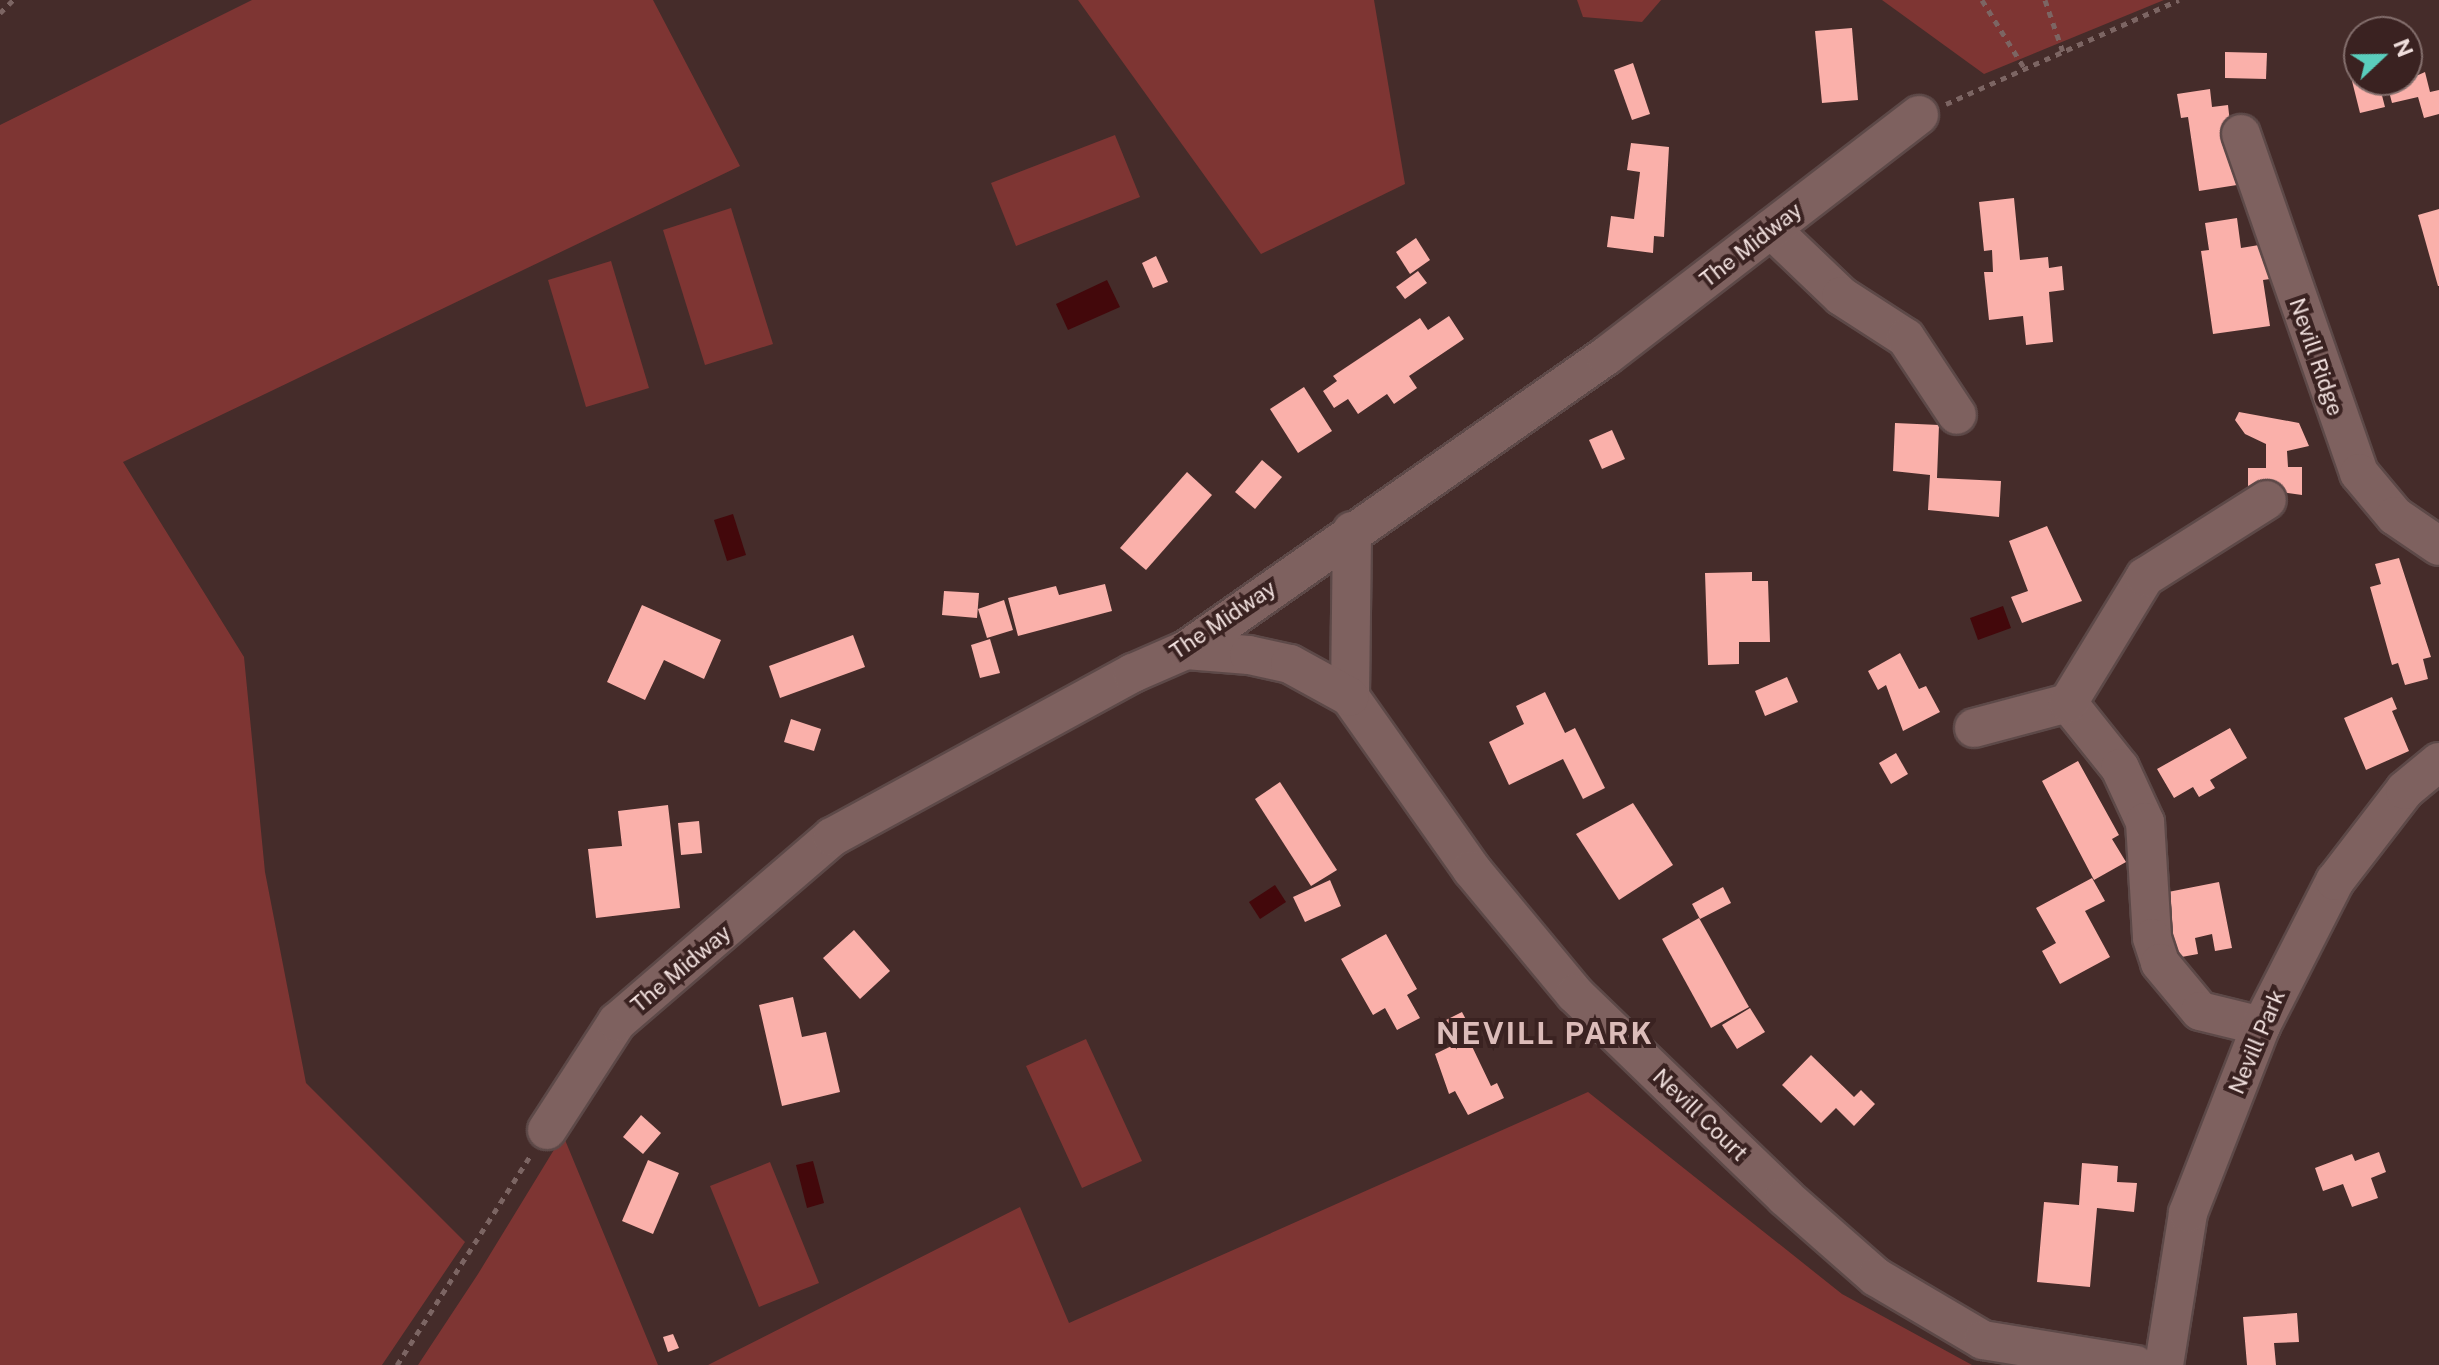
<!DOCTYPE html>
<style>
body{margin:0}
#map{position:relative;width:2439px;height:1365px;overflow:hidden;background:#452c2a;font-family:"Public Sans",sans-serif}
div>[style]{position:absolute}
.green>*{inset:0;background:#7e3533}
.water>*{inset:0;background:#43080b}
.building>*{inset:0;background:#fab0aa}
.path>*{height:5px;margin-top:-2.5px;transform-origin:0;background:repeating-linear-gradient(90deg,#7c6563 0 6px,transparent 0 12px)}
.roads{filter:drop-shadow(2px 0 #5d4948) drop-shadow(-2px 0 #5d4948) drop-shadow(0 2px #5d4948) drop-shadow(0 -2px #5d4948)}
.minor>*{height:38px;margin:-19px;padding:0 19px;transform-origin:19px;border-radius:19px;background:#7e615f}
span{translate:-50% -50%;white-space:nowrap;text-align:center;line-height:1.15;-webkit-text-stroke:8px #3a2221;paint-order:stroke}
.street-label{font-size:22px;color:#f0dfdd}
.district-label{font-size:30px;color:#dcbcb9;font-weight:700;letter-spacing:2px}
.north{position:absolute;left:2343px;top:16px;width:80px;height:80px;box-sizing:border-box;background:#3a2221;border:2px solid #836e6c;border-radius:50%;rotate:68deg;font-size:22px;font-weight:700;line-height:32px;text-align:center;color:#f0dfdd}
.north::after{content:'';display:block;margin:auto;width:28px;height:36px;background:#5acebd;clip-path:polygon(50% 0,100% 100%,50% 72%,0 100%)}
</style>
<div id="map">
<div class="green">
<i style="clip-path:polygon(252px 0,653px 0,740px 166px,123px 462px,244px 657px,265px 872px,306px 1083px,465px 1242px,382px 1365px,0 1365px,0 125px)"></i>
<i style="clip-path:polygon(1078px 0,1374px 0,1405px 184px,1261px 254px)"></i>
<i style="clip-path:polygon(1577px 0,1661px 0,1642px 22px,1583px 17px)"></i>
<i style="clip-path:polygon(1882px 0,2164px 0,1984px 74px)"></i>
<i style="clip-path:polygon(1115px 135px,1140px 197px,1016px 246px,991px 183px)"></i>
<i style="clip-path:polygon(731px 208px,773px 344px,705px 365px,663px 230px)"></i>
<i style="clip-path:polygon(611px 261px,649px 388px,586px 407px,548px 280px)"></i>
<i style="clip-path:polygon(1086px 1039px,1142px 1161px,1082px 1188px,1026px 1066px)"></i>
<i style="clip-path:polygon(1588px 1092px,1842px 1294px,1972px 1365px,708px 1365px,1020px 1207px,1069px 1323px)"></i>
<i style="clip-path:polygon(563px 1135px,658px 1365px,418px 1365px,478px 1274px)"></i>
<i style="clip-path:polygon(770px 1162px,819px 1283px,759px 1307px,710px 1186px)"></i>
</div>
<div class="water">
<i style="clip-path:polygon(1107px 280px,1120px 307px,1068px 330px,1056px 304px)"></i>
<i style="clip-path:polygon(733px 514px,746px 555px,727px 561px,714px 520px)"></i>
<i style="clip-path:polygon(2003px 606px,2011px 628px,1978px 640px,1970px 618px)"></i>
<i style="clip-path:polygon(1275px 885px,1286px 902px,1260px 919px,1249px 902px)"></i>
<i style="clip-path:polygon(813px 1161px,824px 1203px,807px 1208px,796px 1165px)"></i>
</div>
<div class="building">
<i style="clip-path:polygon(1852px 28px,1858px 100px,1822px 103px,1815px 31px)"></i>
<i style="clip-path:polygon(2225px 52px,2267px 53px,2266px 79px,2225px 78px)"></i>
<i style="clip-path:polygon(2359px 57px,2359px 80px,2378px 80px,2385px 107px,2360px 113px,2347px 61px)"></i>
<i style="clip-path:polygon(1633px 63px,1650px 114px,1632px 120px,1614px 70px)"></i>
<i style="clip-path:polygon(2425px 72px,2430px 92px,2439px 90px,2439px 114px,2424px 118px,2418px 97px,2392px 103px,2386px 80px,2407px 80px)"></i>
<i style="clip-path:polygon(2210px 89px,2212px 107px,2228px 105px,2237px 185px,2199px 191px,2188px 117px,2181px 118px,2177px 94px)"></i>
<i style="clip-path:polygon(1631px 143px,1669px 147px,1664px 237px,1654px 236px,1653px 253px,1607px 247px,1611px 216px,1634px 219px,1640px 172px,1627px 170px)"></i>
<i style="clip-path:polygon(2014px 198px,2020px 260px,2048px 257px,2049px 268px,2062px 266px,2064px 290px,2049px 292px,2053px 342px,2026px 345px,2023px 316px,1989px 320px,1984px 272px,1993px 272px,1992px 250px,1984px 251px,1979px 202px)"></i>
<i style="clip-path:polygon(2439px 209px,2439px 286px,2438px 286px,2418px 215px)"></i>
<i style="clip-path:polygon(2237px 218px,2241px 248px,2265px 244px,2270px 279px,2263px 280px,2270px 326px,2213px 334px,2201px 251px,2209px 250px,2205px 223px)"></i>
<i style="clip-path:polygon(1416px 238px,1430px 260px,1410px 274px,1396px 252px)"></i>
<i style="clip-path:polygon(1156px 256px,1168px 282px,1153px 288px,1142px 263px)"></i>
<i style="clip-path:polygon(1418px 271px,1427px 283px,1405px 299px,1396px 287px)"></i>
<i style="clip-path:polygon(1449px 316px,1464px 339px,1409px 376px,1417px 388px,1394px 404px,1387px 394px,1358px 414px,1348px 399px,1334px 408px,1323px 391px,1337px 381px,1333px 376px,1420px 318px,1428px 330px)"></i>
<i style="clip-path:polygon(1304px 387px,1332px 431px,1298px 453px,1270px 409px)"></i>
<i style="clip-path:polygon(2239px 412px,2299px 423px,2309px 446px,2287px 451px,2288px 467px,2302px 467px,2302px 495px,2248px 487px,2248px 468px,2266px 468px,2266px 444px,2245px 434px,2235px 420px)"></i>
<i style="clip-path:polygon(1895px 423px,1939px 425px,1937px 478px,2001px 481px,1999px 517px,1928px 510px,1930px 475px,1893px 471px)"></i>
<i style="clip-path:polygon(1612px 430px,1625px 459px,1602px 469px,1589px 440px)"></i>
<i style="clip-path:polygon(1262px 460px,1282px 477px,1255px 509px,1235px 492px)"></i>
<i style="clip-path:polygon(1187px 472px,1212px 495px,1146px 570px,1120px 548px)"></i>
<i style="clip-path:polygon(2047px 526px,2082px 601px,2022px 623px,2011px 597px,2028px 591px,2009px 541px)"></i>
<i style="clip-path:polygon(2399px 558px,2431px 657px,2423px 659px,2428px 679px,2405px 685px,2398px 663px,2392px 665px,2370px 587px,2381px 584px,2375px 564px)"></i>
<i style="clip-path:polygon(1752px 572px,1752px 581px,1768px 581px,1770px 642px,1739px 642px,1739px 664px,1708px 665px,1705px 573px)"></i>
<i style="clip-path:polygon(1105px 584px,1112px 611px,1018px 636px,1008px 598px,1056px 586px,1059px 595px)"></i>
<i style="clip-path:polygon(944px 591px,979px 593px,977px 618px,942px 615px)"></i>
<i style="clip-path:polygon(1004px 600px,1013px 630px,987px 638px,978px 609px)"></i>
<i style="clip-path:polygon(642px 605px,721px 640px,704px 679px,664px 660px,645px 700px,607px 682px)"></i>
<i style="clip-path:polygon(853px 635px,865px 667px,780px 698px,769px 666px)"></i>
<i style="clip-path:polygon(990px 639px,1000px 673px,980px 678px,971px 645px)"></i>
<i style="clip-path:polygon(1900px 653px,1919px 689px,1926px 686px,1940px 712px,1903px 731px,1886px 685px,1878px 690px,1868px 671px)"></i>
<i style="clip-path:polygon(1787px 677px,1798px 702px,1765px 716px,1755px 691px)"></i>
<i style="clip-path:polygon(1545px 692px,1565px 733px,1575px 728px,1605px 788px,1583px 799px,1563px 759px,1509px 785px,1489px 742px,1524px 724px,1516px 706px)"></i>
<i style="clip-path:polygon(2392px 697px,2397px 709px,2392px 711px,2409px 751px,2366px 770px,2344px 718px)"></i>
<i style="clip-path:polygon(791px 719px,821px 729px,814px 751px,784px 742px)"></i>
<i style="clip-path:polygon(2230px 728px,2247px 758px,2210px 780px,2215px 788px,2199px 797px,2193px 787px,2174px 798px,2157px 769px)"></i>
<i style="clip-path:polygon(1896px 753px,1908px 774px,1891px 784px,1879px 763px)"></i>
<i style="clip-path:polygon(2078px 761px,2119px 835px,2112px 839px,2126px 862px,2094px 880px,2042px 781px)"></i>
<i style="clip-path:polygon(1280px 782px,1337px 870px,1311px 886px,1255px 799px)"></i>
<i style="clip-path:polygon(1633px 803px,1673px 865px,1619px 900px,1576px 834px)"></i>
<i style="clip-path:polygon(668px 805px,680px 908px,596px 918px,588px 849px,622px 846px,618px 811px)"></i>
<i style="clip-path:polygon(699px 821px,702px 853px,681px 855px,678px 823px)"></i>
<i style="clip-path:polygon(2092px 878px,2105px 901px,2085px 911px,2110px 957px,2060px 984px,2042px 951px,2056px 943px,2036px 908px)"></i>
<i style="clip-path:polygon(1330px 880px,1341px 906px,1305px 922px,1293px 897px)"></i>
<i style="clip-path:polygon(2219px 882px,2232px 948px,2215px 951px,2212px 934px,2195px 938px,2198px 954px,2176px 958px,2163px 893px)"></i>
<i style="clip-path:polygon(1723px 887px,1731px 903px,1700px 919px,1692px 904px)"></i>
<i style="clip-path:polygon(1699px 918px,1749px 1007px,1711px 1028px,1662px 939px)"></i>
<i style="clip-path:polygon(854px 930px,890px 971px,860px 999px,823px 958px)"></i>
<i style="clip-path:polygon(1386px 934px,1417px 989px,1407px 995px,1420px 1018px,1397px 1030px,1385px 1008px,1373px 1015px,1341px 959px)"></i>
<i style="clip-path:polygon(793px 997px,802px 1037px,826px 1032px,840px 1092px,782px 1106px,759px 1005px)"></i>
<i style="clip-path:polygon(1750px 1008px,1765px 1032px,1737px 1049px,1722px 1025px)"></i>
<i style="clip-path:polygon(1462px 1012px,1473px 1033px,1450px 1044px,1440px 1023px)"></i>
<i style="clip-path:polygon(1468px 1038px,1491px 1086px,1497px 1083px,1504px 1098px,1468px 1115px,1455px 1091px,1449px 1094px,1435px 1054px)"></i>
<i style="clip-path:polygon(1811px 1055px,1854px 1097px,1861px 1090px,1875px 1104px,1854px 1126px,1836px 1108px,1821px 1123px,1782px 1085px)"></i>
<i style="clip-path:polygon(641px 1115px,661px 1133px,643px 1154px,623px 1137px)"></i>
<i style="clip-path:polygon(2379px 1152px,2386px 1172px,2371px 1178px,2378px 1198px,2352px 1207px,2343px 1184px,2323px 1191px,2315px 1168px,2352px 1154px,2355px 1161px)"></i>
<i style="clip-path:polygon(648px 1160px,679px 1173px,653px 1234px,622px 1221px)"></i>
<i style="clip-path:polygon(2082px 1163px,2118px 1166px,2117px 1182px,2137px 1183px,2134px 1212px,2097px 1208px,2090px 1287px,2037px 1282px,2044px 1202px,2079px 1205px)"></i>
<i style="clip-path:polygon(2297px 1313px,2299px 1342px,2274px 1343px,2276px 1365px,2247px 1365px,2243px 1317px)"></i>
<i style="clip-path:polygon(673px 1334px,679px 1348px,668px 1352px,663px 1337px)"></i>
</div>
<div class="path">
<i style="left:1982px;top:0;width:81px;rotate:58.1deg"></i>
<i style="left:2045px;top:0;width:55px;rotate:70.9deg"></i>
<i style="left:0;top:13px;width:18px;rotate:-45deg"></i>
<i style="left:1946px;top:104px;width:255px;rotate:-24.1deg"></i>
<i style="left:397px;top:1365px;width:249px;rotate:-57.5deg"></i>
</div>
<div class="roads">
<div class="minor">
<i style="left:2241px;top:134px;width:359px;rotate:70.8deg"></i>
<i style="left:2359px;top:473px;width:56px;rotate:50.1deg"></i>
<i style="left:2395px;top:516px;width:53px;rotate:34.3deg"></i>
<i style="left:1771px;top:229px;width:97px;rotate:43.7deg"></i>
<i style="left:1841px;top:296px;width:77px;rotate:32.9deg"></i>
<i style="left:1906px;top:338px;width:92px;rotate:56.5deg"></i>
<i style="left:1352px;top:531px;width:166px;rotate:90.7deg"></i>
<i style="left:1350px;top:697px;width:212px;rotate:54.8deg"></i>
<i style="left:1472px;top:870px;width:161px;rotate:50.3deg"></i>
<i style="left:1575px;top:994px;width:292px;rotate:44deg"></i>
<i style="left:1785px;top:1197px;width:121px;rotate:41.3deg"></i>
<i style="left:1876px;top:1277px;width:124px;rotate:30.5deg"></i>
<i style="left:1983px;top:1340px;width:155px;rotate:9.3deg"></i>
<i style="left:1186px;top:650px;width:63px;rotate:4.5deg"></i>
<i style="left:1249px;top:655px;width:42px;rotate:12.4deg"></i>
<i style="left:1290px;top:664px;width:68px;rotate:28.8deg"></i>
<i style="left:2068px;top:703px;width:83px;rotate:51.3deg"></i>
<i style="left:2120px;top:768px;width:60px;rotate:65.2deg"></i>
<i style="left:2145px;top:822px;width:116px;rotate:86.5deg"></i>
<i style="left:2152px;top:938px;width:26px;rotate:72deg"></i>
<i style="left:2160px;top:963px;width:62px;rotate:50.2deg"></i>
<i style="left:2200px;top:1011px;width:63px;rotate:13.8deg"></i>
<i style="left:1974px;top:728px;width:97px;rotate:-14.9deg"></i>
<i style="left:2068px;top:703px;width:148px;rotate:-58.6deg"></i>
<i style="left:2145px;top:577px;width:144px;rotate:-32.3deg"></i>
<i style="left:547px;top:1130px;width:129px;rotate:-57.1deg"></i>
<i style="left:617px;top:1022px;width:284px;rotate:-40.7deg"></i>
<i style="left:832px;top:837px;width:343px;rotate:-28.6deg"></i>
<i style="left:1133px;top:673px;width:58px;rotate:-23.5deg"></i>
<i style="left:1186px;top:650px;width:513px;rotate:-34.99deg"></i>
<i style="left:1606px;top:356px;width:395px;rotate:-37.6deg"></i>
<i style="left:2164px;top:1365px;width:154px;rotate:-81deg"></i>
<i style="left:2188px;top:1213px;width:201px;rotate:-68.7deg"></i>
<i style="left:2261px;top:1026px;width:163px;rotate:-63deg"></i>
<i style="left:2335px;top:881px;width:115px;rotate:-52.4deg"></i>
<i style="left:2405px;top:790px;width:44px;rotate:-39.5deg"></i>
</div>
</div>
<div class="street-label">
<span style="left:1751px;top:245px;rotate:-38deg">The Midway</span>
<span style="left:2316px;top:357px;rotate:71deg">Nevill Ridge</span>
<span style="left:1223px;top:620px;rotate:-34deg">The Midway</span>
<span style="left:681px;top:969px;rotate:-40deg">The Midway</span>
<span style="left:2257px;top:1042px;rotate:-67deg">Nevill Park</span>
<span style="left:1700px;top:1115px;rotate:44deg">Nevill Court</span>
</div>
<div class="district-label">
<span style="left:1545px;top:1033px">NEVILL PARK</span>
</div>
<div class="north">N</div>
</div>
